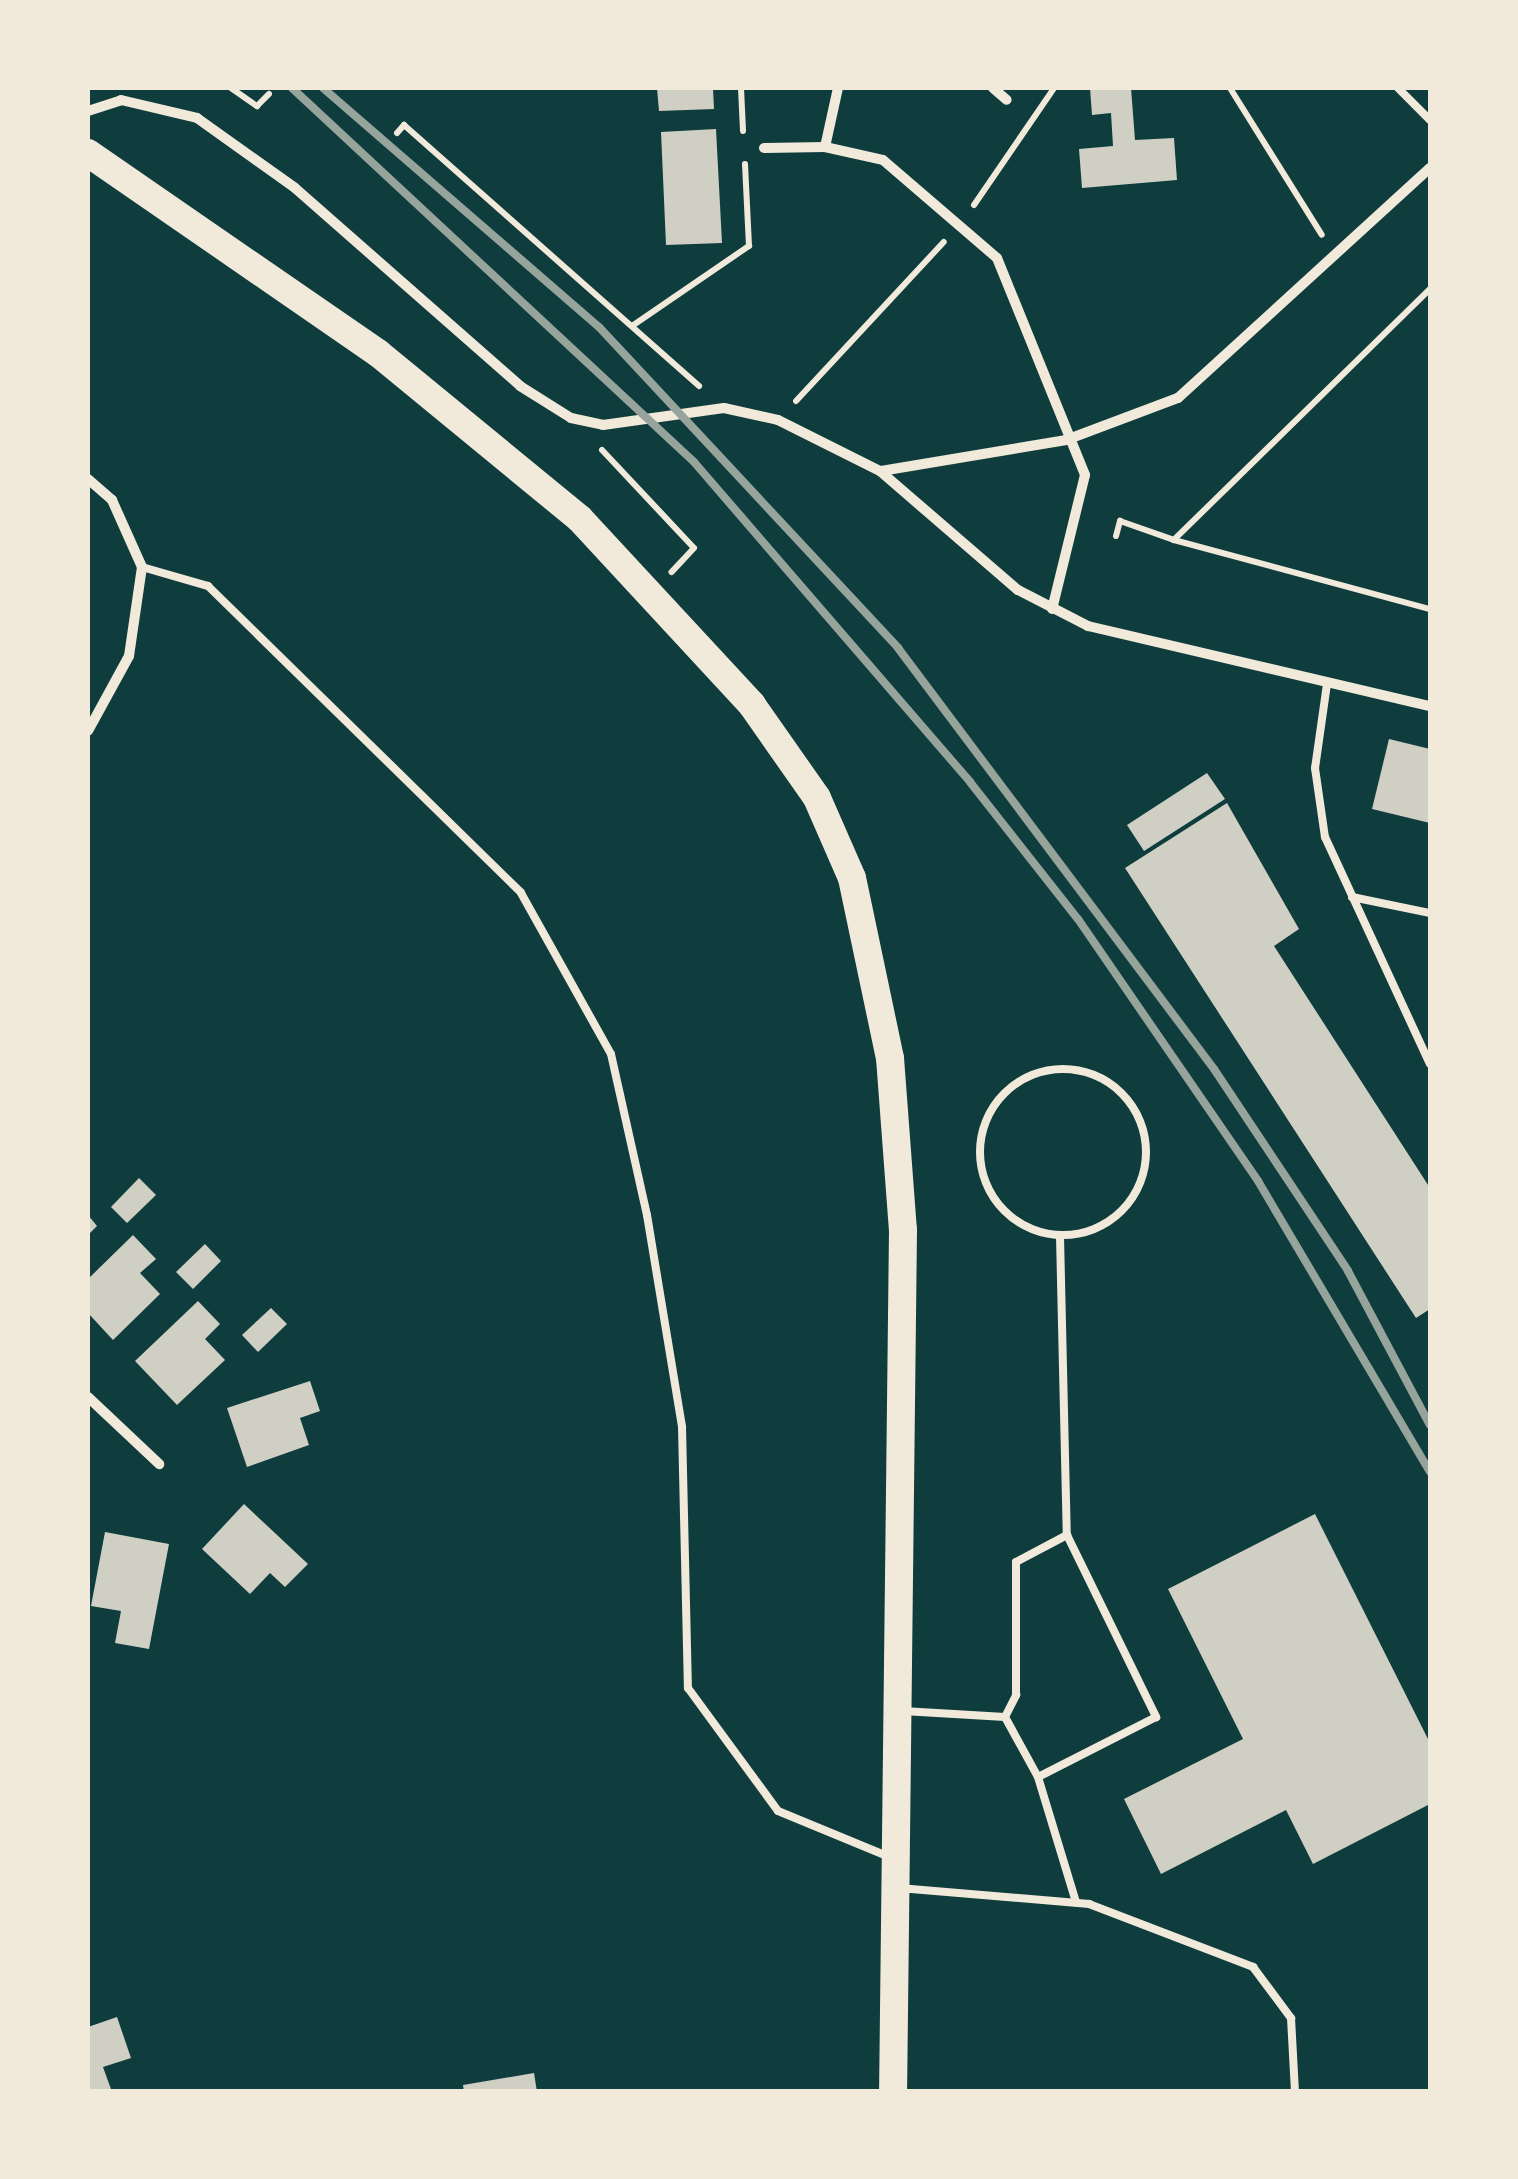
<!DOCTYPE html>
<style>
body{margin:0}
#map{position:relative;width:1518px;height:2179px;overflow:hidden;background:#0f3d3e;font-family:"DejaVu Sans",sans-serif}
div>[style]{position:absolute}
.building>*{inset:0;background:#cfcfc3}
.path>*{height:6px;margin:-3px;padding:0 3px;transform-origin:3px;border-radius:3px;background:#f1e9da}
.service>*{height:8px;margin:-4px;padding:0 4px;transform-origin:4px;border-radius:4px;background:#f1e9da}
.service>.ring{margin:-4px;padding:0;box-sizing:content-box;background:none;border:8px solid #f1e9da;border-radius:50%}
.minor>*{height:10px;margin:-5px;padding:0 5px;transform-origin:5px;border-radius:5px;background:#f1e9da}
.trunk>*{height:28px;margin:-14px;padding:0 14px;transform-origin:14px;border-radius:14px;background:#f1e9da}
.rail>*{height:8px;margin:-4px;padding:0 4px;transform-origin:4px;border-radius:4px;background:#97a49c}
span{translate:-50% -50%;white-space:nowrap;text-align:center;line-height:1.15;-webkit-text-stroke:8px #f1e9da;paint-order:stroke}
.frame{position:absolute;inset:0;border:90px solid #f1e9da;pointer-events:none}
</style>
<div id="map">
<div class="building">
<i style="clip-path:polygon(657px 88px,713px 88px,714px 109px,659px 111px)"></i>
<i style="clip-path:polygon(1090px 88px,1131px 88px,1135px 140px,1174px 138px,1177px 180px,1082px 188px,1079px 149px,1113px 146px,1111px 113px,1092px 115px)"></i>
<i style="clip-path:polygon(716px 129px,722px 243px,666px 245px,661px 132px)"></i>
<i style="clip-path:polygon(1389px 739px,1430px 749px,1430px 823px,1372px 809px)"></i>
<i style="clip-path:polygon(1207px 773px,1225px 799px,1144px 851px,1127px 825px)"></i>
<i style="clip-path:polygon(1227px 803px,1299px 929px,1274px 946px,1430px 1188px,1430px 1309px,1416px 1318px,1125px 868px)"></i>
<i style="clip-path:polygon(139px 1178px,156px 1195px,127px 1223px,111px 1207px)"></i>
<i style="clip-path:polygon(88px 1215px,97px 1226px,88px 1235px)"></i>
<i style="clip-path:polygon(133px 1235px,156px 1259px,140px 1273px,160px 1294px,113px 1340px,88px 1313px,88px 1279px)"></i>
<i style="clip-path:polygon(205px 1244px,221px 1261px,193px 1289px,176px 1272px)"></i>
<i style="clip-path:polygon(198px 1301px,220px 1324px,205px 1339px,225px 1360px,177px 1405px,135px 1361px)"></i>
<i style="clip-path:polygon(271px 1308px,287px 1324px,258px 1352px,242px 1335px)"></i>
<i style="clip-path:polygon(310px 1381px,320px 1411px,300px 1418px,309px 1445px,247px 1467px,227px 1408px)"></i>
<i style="clip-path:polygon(244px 1504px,308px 1564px,285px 1587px,270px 1573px,250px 1594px,202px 1549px)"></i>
<i style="clip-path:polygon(1315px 1514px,1430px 1743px,1430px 1804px,1313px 1864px,1286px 1810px,1161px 1874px,1124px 1799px,1243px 1739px,1168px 1589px)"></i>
<i style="clip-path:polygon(105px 1532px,169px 1544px,149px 1649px,115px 1643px,121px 1611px,91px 1606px)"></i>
<i style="clip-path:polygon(117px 2017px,131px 2058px,103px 2067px,112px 2092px,88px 2092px,88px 2027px)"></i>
<i style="clip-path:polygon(534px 2073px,537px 2092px,464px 2092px,463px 2085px)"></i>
</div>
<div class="path">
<i style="left:231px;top:88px;width:32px;rotate:35deg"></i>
<i style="left:257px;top:106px;width:17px;rotate:-45deg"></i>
<i style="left:741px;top:88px;width:43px;rotate:87.3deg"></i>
<i style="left:1230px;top:88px;width:173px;rotate:58deg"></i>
<i style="left:397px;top:133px;width:11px;rotate:-49deg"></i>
<i style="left:404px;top:125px;width:394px;rotate:41.5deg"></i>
<i style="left:974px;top:205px;width:142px;rotate:-55.6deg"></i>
<i style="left:1430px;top:289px;width:359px;rotate:135.6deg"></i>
<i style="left:1174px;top:540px;width:265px;rotate:15.1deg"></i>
<i style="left:632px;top:326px;width:142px;rotate:-34.4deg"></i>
<i style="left:749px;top:246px;width:82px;rotate:-92.8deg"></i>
<i style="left:796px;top:401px;width:217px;rotate:-47.1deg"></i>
<i style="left:602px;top:450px;width:134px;rotate:46.8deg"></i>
<i style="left:694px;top:548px;width:33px;rotate:133deg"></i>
<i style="left:1116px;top:536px;width:16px;rotate:-75deg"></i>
<i style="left:1120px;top:521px;width:57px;rotate:19.4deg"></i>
</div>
<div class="service">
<i style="left:1398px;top:88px;width:45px;rotate:45deg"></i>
<i style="left:142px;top:567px;width:69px;rotate:16.1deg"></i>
<i style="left:208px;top:586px;width:438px;rotate:44.4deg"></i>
<i style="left:521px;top:893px;width:184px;rotate:60.8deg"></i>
<i style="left:611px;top:1054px;width:165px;rotate:77.4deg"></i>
<i style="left:647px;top:1215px;width:215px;rotate:80.6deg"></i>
<i style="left:682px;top:1427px;width:261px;rotate:88.7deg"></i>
<i style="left:688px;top:1688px;width:152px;rotate:53.8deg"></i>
<i style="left:778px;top:1811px;width:118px;rotate:22.4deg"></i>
<i style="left:1327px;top:684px;width:85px;rotate:98.1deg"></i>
<i style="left:1315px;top:768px;width:70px;rotate:81.8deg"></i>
<i style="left:1325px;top:837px;width:250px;rotate:65.2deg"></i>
<i style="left:1352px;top:897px;width:80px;rotate:11.6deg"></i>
<i class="ring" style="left:980px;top:1069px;width:158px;height:158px"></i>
<i style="left:1060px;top:1236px;width:299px;rotate:88.7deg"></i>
<i style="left:903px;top:1711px;width:102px;rotate:3.4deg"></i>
<i style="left:1005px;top:1717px;width:25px;rotate:-63deg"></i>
<i style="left:1016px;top:1695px;width:133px;rotate:-90deg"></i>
<i style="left:1016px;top:1562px;width:58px;rotate:-27.9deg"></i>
<i style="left:1067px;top:1535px;width:203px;rotate:63.9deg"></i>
<i style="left:1156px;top:1717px;width:132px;rotate:153deg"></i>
<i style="left:1005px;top:1717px;width:68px;rotate:61.2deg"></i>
<i style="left:1038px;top:1777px;width:131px;rotate:73.1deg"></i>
<i style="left:899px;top:1888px;width:191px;rotate:4.8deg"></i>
<i style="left:1089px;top:1904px;width:176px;rotate:21deg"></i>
<i style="left:1253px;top:1967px;width:64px;rotate:53.3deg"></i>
<i style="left:1291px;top:2018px;width:74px;rotate:86.9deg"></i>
</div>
<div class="minor">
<i style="left:993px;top:88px;width:18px;rotate:41deg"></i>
<i style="left:88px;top:111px;width:35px;rotate:-18deg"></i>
<i style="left:121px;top:100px;width:78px;rotate:13.3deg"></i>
<i style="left:197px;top:118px;width:120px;rotate:35.5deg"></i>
<i style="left:295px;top:188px;width:300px;rotate:41.3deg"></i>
<i style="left:520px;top:386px;width:60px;rotate:32.1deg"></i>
<i style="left:571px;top:418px;width:33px;rotate:12deg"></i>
<i style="left:603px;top:425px;width:122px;rotate:-8deg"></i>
<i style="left:724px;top:408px;width:55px;rotate:12.5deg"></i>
<i style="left:778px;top:420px;width:114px;rotate:26.6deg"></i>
<i style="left:880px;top:471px;width:182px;rotate:40.8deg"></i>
<i style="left:1018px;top:590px;width:79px;rotate:27.2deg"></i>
<i style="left:1088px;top:626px;width:351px;rotate:13.2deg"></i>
<i style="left:825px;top:147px;width:60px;rotate:-77.6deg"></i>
<i style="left:764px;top:148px;width:61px;rotate:-0.9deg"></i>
<i style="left:825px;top:147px;width:59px;rotate:12.6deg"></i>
<i style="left:883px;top:160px;width:150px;rotate:40.7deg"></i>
<i style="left:997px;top:258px;width:234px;rotate:67.9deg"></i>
<i style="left:1085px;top:475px;width:138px;rotate:103.8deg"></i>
<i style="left:881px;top:471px;width:188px;rotate:-9.5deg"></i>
<i style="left:1066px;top:440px;width:120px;rotate:-20.6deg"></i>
<i style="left:1178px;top:398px;width:341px;rotate:-42.4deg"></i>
<i style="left:88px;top:479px;width:32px;rotate:41deg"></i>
<i style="left:112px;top:500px;width:73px;rotate:65.9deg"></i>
<i style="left:142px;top:567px;width:90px;rotate:98.3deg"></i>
<i style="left:129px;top:656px;width:85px;rotate:118.7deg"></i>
<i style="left:88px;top:1397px;width:98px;rotate:43.3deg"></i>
</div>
<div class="trunk">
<i style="left:88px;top:153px;width:352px;rotate:34.6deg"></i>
<i style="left:378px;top:353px;width:261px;rotate:39.4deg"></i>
<i style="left:580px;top:519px;width:253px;rotate:47.2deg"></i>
<i style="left:752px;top:705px;width:113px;rotate:55deg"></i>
<i style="left:817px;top:798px;width:87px;rotate:66.4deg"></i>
<i style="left:852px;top:878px;width:184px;rotate:78.1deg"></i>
<i style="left:890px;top:1058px;width:172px;rotate:85.7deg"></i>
<i style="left:903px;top:1230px;width:862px;rotate:90.66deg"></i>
</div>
<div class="rail">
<i style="left:292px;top:88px;width:549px;rotate:42.93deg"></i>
<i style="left:694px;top:462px;width:423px;rotate:49.2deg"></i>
<i style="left:970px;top:782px;width:174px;rotate:51.8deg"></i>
<i style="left:1078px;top:919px;width:318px;rotate:55.5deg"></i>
<i style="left:1258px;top:1181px;width:338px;rotate:59.4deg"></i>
<i style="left:323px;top:88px;width:365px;rotate:40.9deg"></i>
<i style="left:599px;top:327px;width:439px;rotate:47deg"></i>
<i style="left:898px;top:648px;width:526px;rotate:53.11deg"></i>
<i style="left:1214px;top:1069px;width:242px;rotate:56.4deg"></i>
<i style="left:1348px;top:1271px;width:174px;rotate:62deg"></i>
</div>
<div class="frame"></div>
</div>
